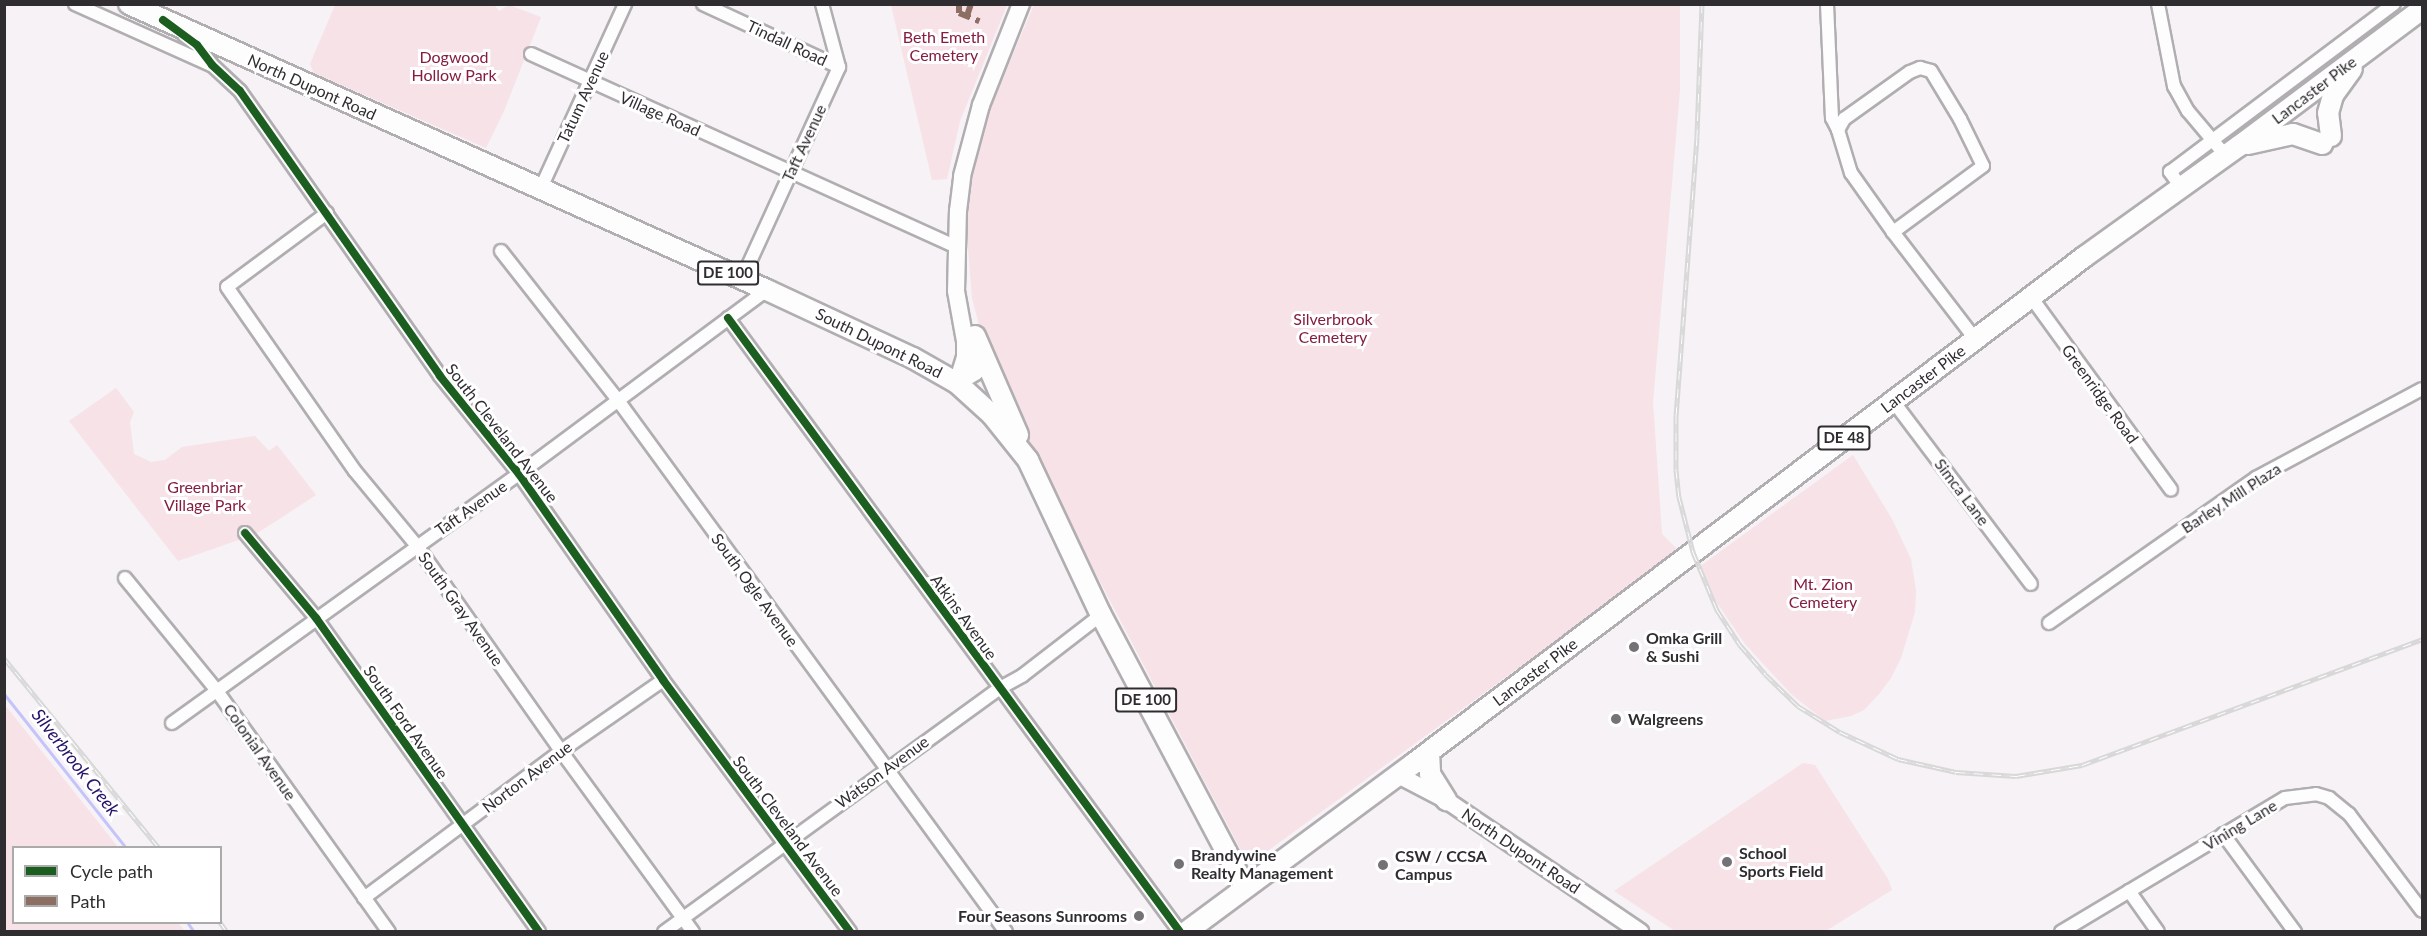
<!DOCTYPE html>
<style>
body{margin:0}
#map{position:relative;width:2427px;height:936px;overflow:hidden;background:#f6f2f6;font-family:Lato,sans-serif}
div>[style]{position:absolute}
.green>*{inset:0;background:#f6e2e7}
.stream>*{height:3px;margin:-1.5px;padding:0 1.5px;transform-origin:1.5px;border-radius:1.5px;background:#c4c4fb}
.roads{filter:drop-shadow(2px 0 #b1aeb1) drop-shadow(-2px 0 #b1aeb1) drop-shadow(0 2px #b1aeb1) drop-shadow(0 -2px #b1aeb1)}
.street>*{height:12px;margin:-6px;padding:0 6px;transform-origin:6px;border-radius:6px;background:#fefdfe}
.secondary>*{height:16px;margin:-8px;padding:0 8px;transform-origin:8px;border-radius:8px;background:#fefdfe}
.primary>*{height:20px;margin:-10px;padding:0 10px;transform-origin:10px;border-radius:10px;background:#fefdfe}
.rail>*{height:5px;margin-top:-2.5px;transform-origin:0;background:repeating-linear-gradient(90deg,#fff 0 9px,#d8d8d8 0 18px);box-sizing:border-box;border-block:2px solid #d8d8d8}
.quiet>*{height:6px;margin-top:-3px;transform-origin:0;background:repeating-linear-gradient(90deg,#8d6e63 0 12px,transparent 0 18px)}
.cycleway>*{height:8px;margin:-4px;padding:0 4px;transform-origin:4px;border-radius:4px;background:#1b5e20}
.dots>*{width:16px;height:16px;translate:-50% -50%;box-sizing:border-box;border:3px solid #fff;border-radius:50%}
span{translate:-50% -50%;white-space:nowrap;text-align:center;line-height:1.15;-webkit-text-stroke:6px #fff;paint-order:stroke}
.shield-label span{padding:2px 4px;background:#fff;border:2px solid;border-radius:4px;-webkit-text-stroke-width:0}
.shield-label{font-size:15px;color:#302d30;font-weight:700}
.park-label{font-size:16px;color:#841d40}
.street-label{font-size:16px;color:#302d30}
.poi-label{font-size:16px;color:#302d30;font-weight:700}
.left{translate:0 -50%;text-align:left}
.right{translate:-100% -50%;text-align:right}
.water-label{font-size:18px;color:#25136a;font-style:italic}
.frame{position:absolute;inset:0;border:6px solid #302d30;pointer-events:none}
.legend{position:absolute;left:12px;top:846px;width:210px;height:78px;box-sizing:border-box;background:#fff;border:2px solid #acabac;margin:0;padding:8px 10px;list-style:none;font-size:18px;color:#302d30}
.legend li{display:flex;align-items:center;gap:12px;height:30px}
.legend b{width:30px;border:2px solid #acabac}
</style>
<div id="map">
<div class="green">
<i style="clip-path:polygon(494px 4px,499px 11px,509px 5px,541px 17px,504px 111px,486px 148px,314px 73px,310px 64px,335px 5px)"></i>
<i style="clip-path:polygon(891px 5px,1007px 5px,960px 121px,947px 179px,932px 180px)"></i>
<i style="clip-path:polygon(1034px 5px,1680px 5px,1680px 90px,1653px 402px,1662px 534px,1679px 551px,1262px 855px,1251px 856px,1241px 850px,1208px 788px,1051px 488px,998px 383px,984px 344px,972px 298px,966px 222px,971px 183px,987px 115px)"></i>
<i style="clip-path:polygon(116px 388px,134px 412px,130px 422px,134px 454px,151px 462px,165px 460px,182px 447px,255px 436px,269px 451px,277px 445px,316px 495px,256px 534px,178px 561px,69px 421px)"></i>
<i style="clip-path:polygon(1853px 455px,1892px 519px,1911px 559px,1916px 591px,1915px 612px,1901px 658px,1891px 678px,1879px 694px,1864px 710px,1851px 716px,1825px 721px,1791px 694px,1745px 644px,1715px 600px,1699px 567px)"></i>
<i style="clip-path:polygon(5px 705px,118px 847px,14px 848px,14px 922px,178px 923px,185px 931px,5px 931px)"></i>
<i style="clip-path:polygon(1803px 763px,1815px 765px,1888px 879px,1892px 890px,1824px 932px,1675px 931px,1614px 891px)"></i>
</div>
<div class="stream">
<i style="left:4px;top:694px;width:196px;rotate:51.6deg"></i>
<i style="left:187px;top:922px;width:12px;rotate:55deg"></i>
</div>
<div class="roads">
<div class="street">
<i style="left:75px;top:4px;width:149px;rotate:24.2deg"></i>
<i style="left:703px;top:4px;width:150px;rotate:24.9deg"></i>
<i style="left:1827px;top:4px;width:114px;rotate:87.5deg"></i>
<i style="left:1832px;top:118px;width:13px;rotate:63deg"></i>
<i style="left:2158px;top:4px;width:84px;rotate:79deg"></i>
<i style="left:2174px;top:86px;width:29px;rotate:61deg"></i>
<i style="left:2188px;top:111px;width:57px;rotate:49.9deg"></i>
<i style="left:184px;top:35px;width:16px;rotate:38deg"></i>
<i style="left:197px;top:45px;width:25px;rotate:53deg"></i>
<i style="left:212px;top:65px;width:38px;rotate:43deg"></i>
<i style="left:240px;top:91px;width:348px;rotate:54.9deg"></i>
<i style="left:440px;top:376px;width:126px;rotate:51.1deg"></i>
<i style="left:519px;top:474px;width:251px;rotate:55deg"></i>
<i style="left:663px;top:680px;width:314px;rotate:53.4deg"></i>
<i style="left:531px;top:54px;width:468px;rotate:24.4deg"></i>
<i style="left:1920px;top:68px;width:11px;rotate:15deg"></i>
<i style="left:1931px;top:71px;width:56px;rotate:58.9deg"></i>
<i style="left:1960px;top:119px;width:52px;rotate:63.9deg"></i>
<i style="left:1983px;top:166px;width:112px;rotate:143.7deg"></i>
<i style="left:1893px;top:232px;width:72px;rotate:-125.4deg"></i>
<i style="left:1851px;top:173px;width:45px;rotate:-106.8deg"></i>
<i style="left:1838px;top:130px;width:13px;rotate:-61deg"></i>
<i style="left:1844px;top:119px;width:81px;rotate:-35.5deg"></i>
<i style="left:1910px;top:72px;width:11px;rotate:-22deg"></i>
<i style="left:2181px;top:187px;width:19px;rotate:-126deg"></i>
<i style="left:2170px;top:172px;width:280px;rotate:-36.9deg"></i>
<i style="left:540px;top:190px;width:205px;rotate:-65.4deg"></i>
<i style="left:327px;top:213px;width:124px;rotate:143.5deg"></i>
<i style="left:227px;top:287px;width:224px;rotate:55.2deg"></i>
<i style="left:355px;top:471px;width:97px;rotate:50.4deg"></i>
<i style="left:417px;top:546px;width:251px;rotate:54.9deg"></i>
<i style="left:561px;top:751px;width:224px;rotate:53.9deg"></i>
<i style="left:1893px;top:232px;width:135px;rotate:52.5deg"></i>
<i style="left:501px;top:251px;width:188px;rotate:51.9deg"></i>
<i style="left:617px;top:399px;width:660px;rotate:53.88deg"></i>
<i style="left:742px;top:279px;width:233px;rotate:-65.4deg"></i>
<i style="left:839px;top:67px;width:65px;rotate:-105.1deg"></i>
<i style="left:2031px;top:297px;width:238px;rotate:54deg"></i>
<i style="left:728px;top:318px;width:762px;rotate:53.64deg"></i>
<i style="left:1893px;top:401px;width:229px;rotate:53deg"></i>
<i style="left:245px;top:533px;width:111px;rotate:50.1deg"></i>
<i style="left:316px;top:618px;width:385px;rotate:54.6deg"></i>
<i style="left:125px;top:578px;width:146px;rotate:50.8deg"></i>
<i style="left:217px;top:691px;width:296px;rotate:54.5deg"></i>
<i style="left:2049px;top:623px;width:253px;rotate:-35deg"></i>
<i style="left:2256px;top:478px;width:188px;rotate:-28.2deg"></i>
<i style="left:172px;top:723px;width:427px;rotate:-35.7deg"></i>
<i style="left:519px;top:474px;width:309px;rotate:-36.6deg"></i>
<i style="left:2223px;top:834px;width:122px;rotate:53.7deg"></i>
<i style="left:2129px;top:891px;width:50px;rotate:54.7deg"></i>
<i style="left:364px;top:898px;width:246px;rotate:-36.7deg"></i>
<i style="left:561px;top:751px;width:124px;rotate:-34.8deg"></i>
<i style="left:664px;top:932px;width:415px;rotate:-36deg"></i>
<i style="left:1000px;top:688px;width:26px;rotate:-29deg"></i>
<i style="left:1023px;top:675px;width:98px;rotate:-37.6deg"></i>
<i style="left:2061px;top:932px;width:261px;rotate:-30.9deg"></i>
<i style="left:2285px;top:798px;width:31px;rotate:-7deg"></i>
<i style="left:2316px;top:794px;width:14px;rotate:17deg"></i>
<i style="left:2329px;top:798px;width:26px;rotate:39deg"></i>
<i style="left:2349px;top:814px;width:121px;rotate:53deg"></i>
</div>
<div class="secondary">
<i style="left:957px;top:383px;width:28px;rotate:-73deg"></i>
<i style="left:965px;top:356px;width:15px;rotate:-90deg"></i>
<i style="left:965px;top:341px;width:51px;rotate:-100.2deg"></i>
<i style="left:956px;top:291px;width:80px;rotate:-88.6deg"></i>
<i style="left:958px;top:211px;width:35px;rotate:-83deg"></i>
<i style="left:962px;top:176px;width:73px;rotate:-75deg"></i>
<i style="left:981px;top:105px;width:109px;rotate:-68.4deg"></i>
<i style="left:957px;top:383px;width:21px;rotate:-31deg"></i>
<i style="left:975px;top:372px;width:9px;rotate:-77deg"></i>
<i style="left:977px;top:363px;width:20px;rotate:-93deg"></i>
<i style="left:1398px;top:775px;width:54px;rotate:27.5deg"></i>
<i style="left:1446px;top:800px;width:235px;rotate:34.2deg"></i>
</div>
<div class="primary">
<i style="left:129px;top:4px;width:699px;rotate:24.15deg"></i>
<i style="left:767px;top:290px;width:161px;rotate:25deg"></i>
<i style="left:913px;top:358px;width:51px;rotate:29.6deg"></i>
<i style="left:957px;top:383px;width:47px;rotate:42.4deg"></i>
<i style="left:992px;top:415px;width:58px;rotate:51.3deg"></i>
<i style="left:1028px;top:460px;width:171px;rotate:64.8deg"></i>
<i style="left:1101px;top:615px;width:308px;rotate:62.1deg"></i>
<i style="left:2331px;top:136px;width:23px;rotate:-97deg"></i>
<i style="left:2328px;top:113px;width:19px;rotate:-74deg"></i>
<i style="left:2333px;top:95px;width:32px;rotate:-54deg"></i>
<i style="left:2248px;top:144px;width:46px;rotate:-12.5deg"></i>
<i style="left:2293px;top:134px;width:31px;rotate:19deg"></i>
<i style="left:975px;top:336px;width:108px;rotate:66.5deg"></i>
<i style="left:1429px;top:752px;width:22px;rotate:87deg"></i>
<i style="left:1430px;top:774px;width:31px;rotate:58deg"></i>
<i style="left:1186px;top:932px;width:282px;rotate:-36.5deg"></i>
<i style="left:1413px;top:764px;width:841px;rotate:-37.07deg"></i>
<i style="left:2084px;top:257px;width:191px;rotate:-35.6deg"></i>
<i style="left:2239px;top:146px;width:229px;rotate:-36.8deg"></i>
</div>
</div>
<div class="rail">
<i style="left:1702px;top:4px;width:133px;rotate:92.2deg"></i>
<i style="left:1697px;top:137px;width:279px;rotate:94.3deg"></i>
<i style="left:1676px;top:415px;width:55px;rotate:90deg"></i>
<i style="left:1676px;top:470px;width:27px;rotate:84deg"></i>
<i style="left:1679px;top:497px;width:57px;rotate:75.7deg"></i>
<i style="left:1693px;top:552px;width:63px;rotate:67.5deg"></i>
<i style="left:1717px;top:610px;width:42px;rotate:56.7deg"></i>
<i style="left:1740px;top:645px;width:38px;rotate:49deg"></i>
<i style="left:1765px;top:674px;width:46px;rotate:44.1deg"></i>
<i style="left:1798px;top:706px;width:49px;rotate:31.8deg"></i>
<i style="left:1840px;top:732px;width:64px;rotate:25deg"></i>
<i style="left:1898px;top:759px;width:59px;rotate:12.6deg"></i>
<i style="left:1956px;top:772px;width:60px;rotate:3.8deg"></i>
<i style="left:2016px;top:776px;width:67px;rotate:-9.5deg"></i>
<i style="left:2082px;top:765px;width:363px;rotate:-20.3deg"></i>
<i style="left:4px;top:658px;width:245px;rotate:50.8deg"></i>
<i style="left:220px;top:922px;width:12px;rotate:55deg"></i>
</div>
<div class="quiet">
<i style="left:959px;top:4px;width:9px;rotate:90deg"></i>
<i style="left:959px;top:13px;width:22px;rotate:22deg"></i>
<i style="left:967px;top:16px;width:13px;rotate:-72deg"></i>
</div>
<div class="cycleway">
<i style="left:163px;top:20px;width:42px;rotate:36.3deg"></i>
<i style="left:197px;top:45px;width:25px;rotate:53deg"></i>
<i style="left:212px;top:65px;width:38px;rotate:43deg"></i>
<i style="left:240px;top:91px;width:348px;rotate:54.9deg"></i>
<i style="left:440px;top:376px;width:126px;rotate:51.1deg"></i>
<i style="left:519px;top:474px;width:251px;rotate:55deg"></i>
<i style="left:663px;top:680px;width:314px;rotate:53.4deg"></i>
<i style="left:728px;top:318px;width:762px;rotate:53.64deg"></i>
<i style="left:245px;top:533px;width:111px;rotate:50.1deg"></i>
<i style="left:316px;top:618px;width:385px;rotate:54.6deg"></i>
</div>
<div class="dots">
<i style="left:1634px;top:647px;background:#757275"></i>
<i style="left:1616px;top:719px;background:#757275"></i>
<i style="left:1727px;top:862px;background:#757275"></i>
<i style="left:1179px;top:864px;background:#757275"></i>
<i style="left:1383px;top:865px;background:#757275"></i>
<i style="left:1139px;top:916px;background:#757275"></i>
</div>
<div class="shield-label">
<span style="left:728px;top:273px">DE 100</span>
<span style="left:1844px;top:438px">DE 48</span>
<span style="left:1146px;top:700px">DE 100</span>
</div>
<div class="park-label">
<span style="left:944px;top:46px">Beth Emeth<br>Cemetery</span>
<span style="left:454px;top:66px">Dogwood<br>Hollow Park</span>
<span style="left:1333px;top:328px">Silverbrook<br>Cemetery</span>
<span style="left:205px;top:496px">Greenbriar<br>Village Park</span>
<span style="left:1823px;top:593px">Mt. Zion<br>Cemetery</span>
</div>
<div class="street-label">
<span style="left:787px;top:43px;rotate:25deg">Tindall Road</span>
<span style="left:312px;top:87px;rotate:24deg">North Dupont Road</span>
<span style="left:2314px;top:90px;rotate:-37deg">Lancaster Pike</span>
<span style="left:583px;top:97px;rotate:-65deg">Tatum Avenue</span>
<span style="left:660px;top:114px;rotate:24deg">Village Road</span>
<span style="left:804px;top:143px;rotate:-65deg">Taft Avenue</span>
<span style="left:879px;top:343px;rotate:26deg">South Dupont Road</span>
<span style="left:1923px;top:379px;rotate:-37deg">Lancaster Pike</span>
<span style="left:2100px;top:394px;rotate:54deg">Greenridge Road</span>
<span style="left:502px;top:433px;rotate:52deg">South Cleveland Avenue</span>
<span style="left:1962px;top:492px;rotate:53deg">Simca Lane</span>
<span style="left:2231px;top:498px;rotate:-33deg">Barley Mill Plaza</span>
<span style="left:471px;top:508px;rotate:-35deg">Taft Avenue</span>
<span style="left:755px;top:590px;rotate:54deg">South Ogle Avenue</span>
<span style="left:461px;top:609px;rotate:55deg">South Gray Avenue</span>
<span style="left:964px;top:617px;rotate:54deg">Atkins Avenue</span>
<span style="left:1535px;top:672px;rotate:-37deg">Lancaster Pike</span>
<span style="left:406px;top:722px;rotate:55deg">South Ford Avenue</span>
<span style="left:260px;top:752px;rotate:55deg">Colonial Avenue</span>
<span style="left:882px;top:772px;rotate:-36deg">Watson Avenue</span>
<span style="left:527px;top:777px;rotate:-37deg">Norton Avenue</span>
<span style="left:2240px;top:825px;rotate:-31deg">Vining Lane</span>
<span style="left:788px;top:826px;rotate:53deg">South Cleveland Avenue</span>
<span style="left:1521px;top:851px;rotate:34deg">North Dupont Road</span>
</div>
<div class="poi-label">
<span class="left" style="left:1646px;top:647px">Omka Grill<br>&amp; Sushi</span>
<span class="left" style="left:1628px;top:719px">Walgreens</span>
<span class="left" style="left:1739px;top:862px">School<br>Sports Field</span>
<span class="left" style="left:1191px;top:864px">Brandywine<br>Realty Management</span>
<span class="left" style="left:1395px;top:865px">CSW / CCSA<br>Campus</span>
<span class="right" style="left:1127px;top:916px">Four Seasons Sunrooms</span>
</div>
<div class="water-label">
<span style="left:76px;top:762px;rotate:52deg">Silverbrook Creek</span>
</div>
<div class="frame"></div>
<ul class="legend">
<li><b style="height:8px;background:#1b5e20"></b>Cycle path</li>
<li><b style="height:8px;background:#8d6e63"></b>Path</li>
</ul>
</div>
